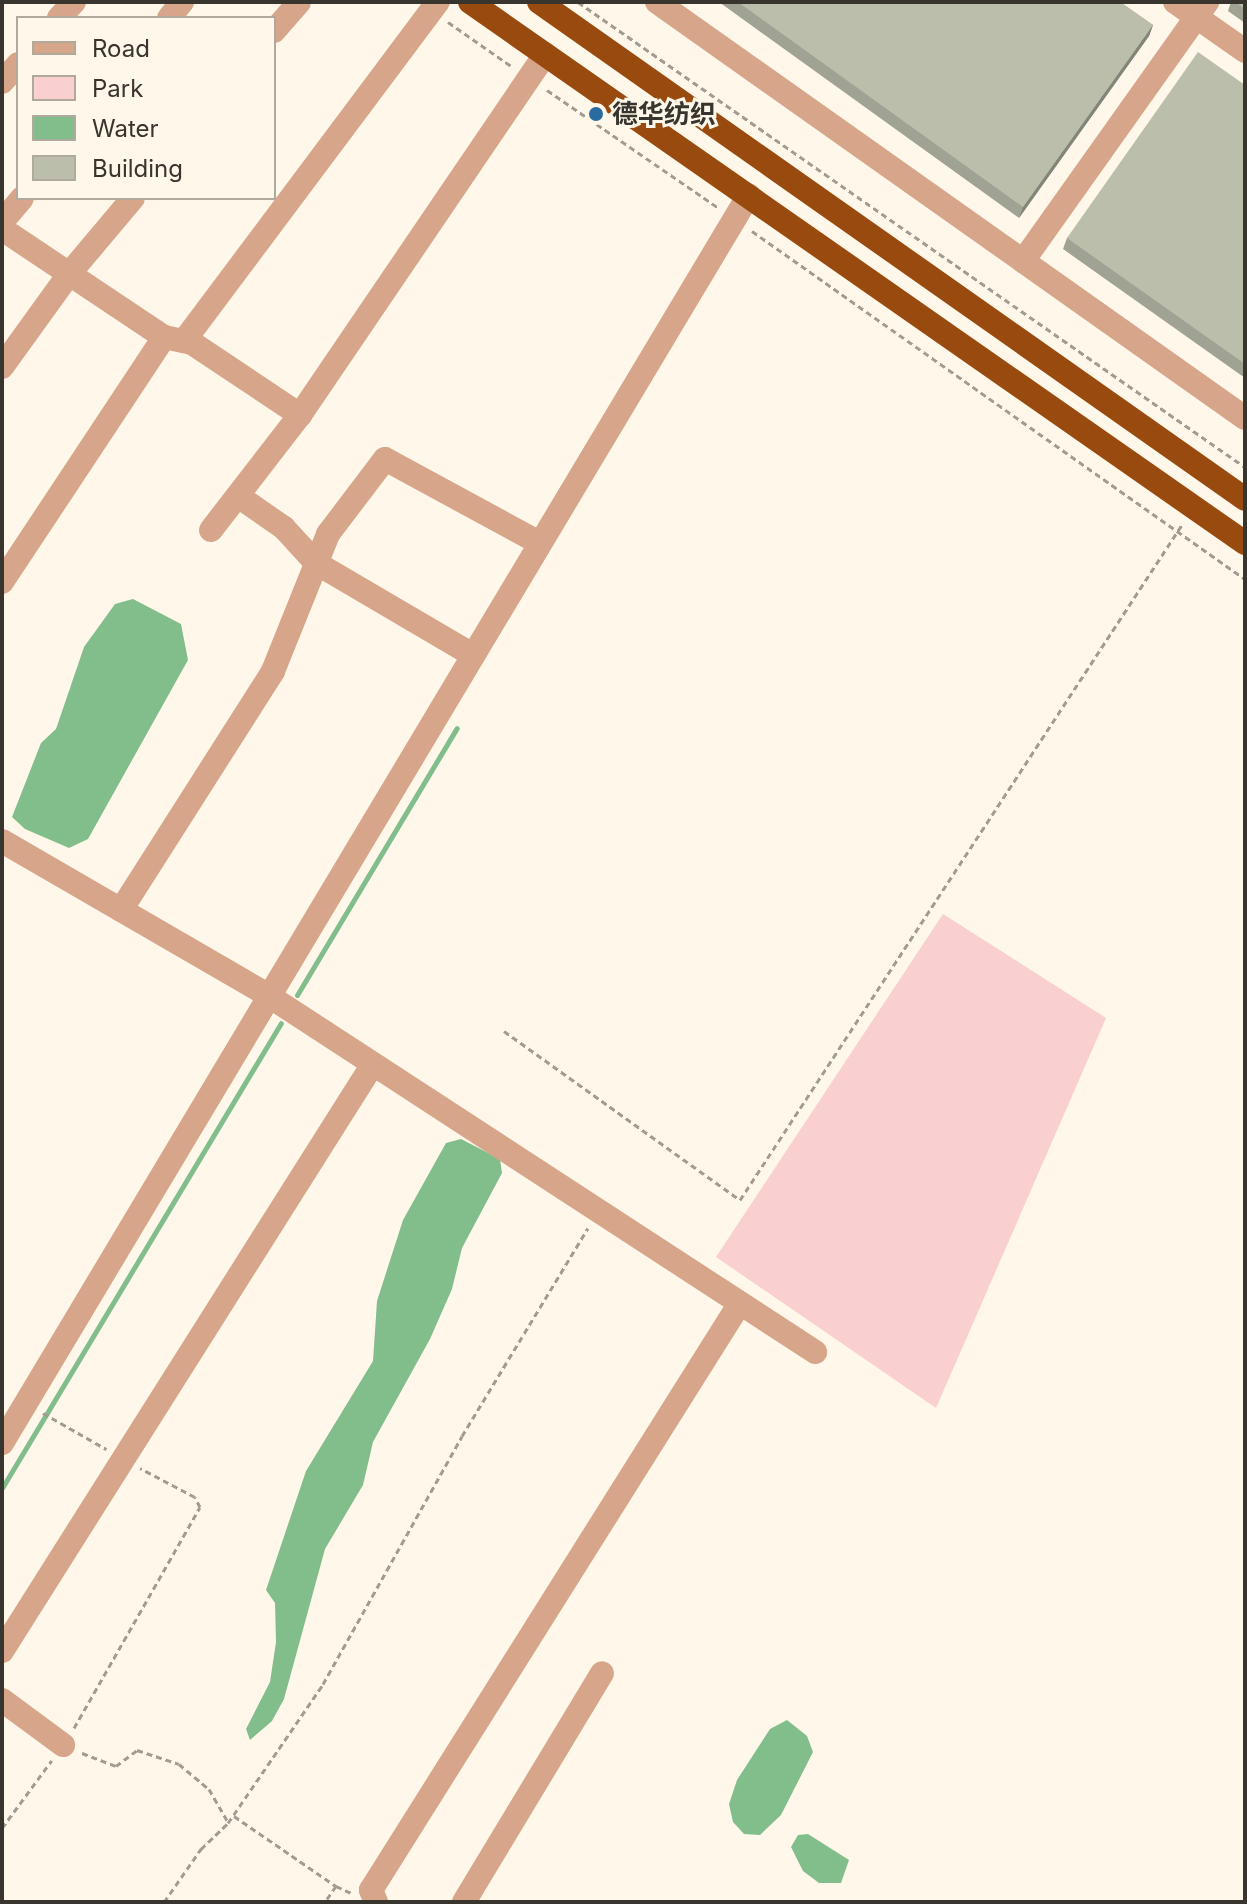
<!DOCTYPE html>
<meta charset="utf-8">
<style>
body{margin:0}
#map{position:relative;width:1247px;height:1904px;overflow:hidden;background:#fff7e9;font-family:Inter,"Noto Sans SC",sans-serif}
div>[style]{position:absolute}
.green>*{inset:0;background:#f9cfcf}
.water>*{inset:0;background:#81be8c}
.stream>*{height:5px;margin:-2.5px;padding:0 2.5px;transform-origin:2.5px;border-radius:2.5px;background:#81be8c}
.path>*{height:3px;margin-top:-1.5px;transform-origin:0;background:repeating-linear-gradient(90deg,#a19b91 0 6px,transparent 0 10px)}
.minor>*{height:24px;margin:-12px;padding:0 12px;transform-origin:12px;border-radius:12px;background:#d7a68a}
.highway>*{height:24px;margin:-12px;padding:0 12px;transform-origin:12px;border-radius:12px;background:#994a0e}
.wall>*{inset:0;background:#a0a393}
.shaded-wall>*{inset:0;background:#828578}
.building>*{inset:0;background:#babeab}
.dots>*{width:22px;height:22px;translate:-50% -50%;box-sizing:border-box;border:4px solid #fff7e9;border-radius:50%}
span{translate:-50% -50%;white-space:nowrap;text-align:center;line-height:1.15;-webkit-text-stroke:6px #fff7e9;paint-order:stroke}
.poi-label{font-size:26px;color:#38352e;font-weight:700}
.left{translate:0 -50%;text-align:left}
.frame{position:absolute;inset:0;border:4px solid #38352e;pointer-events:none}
.legend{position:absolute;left:16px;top:16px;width:260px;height:184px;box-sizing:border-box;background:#fff7e9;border:2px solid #afa99e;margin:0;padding:10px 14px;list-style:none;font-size:24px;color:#38352e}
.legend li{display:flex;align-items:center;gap:16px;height:40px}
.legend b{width:40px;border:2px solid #afa99e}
</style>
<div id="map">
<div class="green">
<i style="clip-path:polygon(943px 914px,1106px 1018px,936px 1408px,716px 1257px)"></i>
</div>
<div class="water">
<i style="clip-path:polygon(133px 599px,181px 624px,188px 660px,88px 839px,69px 848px,25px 829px,12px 817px,41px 743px,56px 729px,84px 647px,115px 604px)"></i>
<i style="clip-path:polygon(461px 1139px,500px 1159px,502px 1173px,462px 1248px,452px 1289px,430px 1339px,373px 1442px,363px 1485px,325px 1549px,284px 1699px,272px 1721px,250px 1740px,246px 1729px,270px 1682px,276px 1642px,275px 1603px,266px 1590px,306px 1471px,373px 1361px,377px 1301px,403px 1220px,446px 1143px)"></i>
<i style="clip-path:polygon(787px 1720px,807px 1736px,813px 1752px,781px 1815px,760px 1835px,744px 1834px,733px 1822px,729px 1804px,737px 1780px,770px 1729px)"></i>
<i style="clip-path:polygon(808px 1834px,849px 1860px,841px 1883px,819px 1883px,803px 1871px,791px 1847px,798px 1835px)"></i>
</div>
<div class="stream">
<i style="left:297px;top:995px;width:311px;rotate:-59.1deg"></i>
<i style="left:2px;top:1488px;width:542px;rotate:-59.04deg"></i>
</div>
<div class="path">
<i style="left:578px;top:2px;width:813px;rotate:34.88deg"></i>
<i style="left:448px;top:22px;width:77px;rotate:34.9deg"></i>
<i style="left:547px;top:90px;width:209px;rotate:34.5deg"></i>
<i style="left:752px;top:231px;width:603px;rotate:35.22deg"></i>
<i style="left:504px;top:1031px;width:290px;rotate:35.6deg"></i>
<i style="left:740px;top:1200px;width:809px;rotate:-56.8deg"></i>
<i style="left:43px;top:1413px;width:73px;rotate:29.7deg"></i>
<i style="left:74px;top:1728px;width:254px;rotate:-60.3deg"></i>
<i style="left:200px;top:1507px;width:11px;rotate:-117deg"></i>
<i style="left:195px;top:1497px;width:62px;rotate:-152.2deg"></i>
<i style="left:82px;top:1753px;width:36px;rotate:21deg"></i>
<i style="left:116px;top:1766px;width:26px;rotate:-37deg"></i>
<i style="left:137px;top:1750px;width:44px;rotate:18.4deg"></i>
<i style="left:179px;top:1764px;width:39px;rotate:40deg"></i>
<i style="left:209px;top:1789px;width:38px;rotate:60deg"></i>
<i style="left:234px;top:1816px;width:124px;rotate:34.5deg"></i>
<i style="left:336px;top:1886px;width:19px;rotate:125deg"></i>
<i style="left:2px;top:1828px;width:84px;rotate:-53.7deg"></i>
<i style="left:336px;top:1886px;width:17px;rotate:25deg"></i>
<i style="left:164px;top:1902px;width:65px;rotate:-55.1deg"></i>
<i style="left:201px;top:1849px;width:37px;rotate:-44deg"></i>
<i style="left:228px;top:1823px;width:168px;rotate:-55.6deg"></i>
<i style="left:323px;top:1684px;width:284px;rotate:-60.7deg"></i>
<i style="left:462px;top:1436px;width:243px;rotate:-58.8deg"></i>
</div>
<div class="minor">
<i style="left:657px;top:2px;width:720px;rotate:35.28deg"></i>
<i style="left:1175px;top:2px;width:85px;rotate:35deg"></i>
<i style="left:59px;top:18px;width:22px;rotate:-47deg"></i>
<i style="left:169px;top:18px;width:21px;rotate:-51deg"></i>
<i style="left:274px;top:31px;width:38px;rotate:-49deg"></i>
<i style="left:2px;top:82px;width:24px;rotate:-48deg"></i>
<i style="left:2px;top:222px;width:31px;rotate:-50deg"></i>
<i style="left:2px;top:229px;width:195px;rotate:33.7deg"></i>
<i style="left:164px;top:337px;width:29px;rotate:12deg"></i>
<i style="left:192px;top:343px;width:130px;rotate:33.7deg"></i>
<i style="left:1023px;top:261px;width:318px;rotate:-54.6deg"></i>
<i style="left:184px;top:341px;width:424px;rotate:-53.2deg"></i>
<i style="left:2px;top:367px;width:115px;rotate:-54.2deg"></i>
<i style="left:69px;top:274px;width:99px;rotate:-49.9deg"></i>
<i style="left:238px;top:496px;width:56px;rotate:34.8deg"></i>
<i style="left:284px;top:528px;width:47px;rotate:47.6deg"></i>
<i style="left:316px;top:563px;width:182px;rotate:30.4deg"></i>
<i style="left:211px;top:530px;width:145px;rotate:-52.3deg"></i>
<i style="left:300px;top:415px;width:436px;rotate:-55.8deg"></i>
<i style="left:2px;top:582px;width:294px;rotate:-56.5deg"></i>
<i style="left:2px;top:841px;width:309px;rotate:30.1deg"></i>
<i style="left:269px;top:996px;width:652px;rotate:33.1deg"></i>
<i style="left:121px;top:910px;width:283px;rotate:-57.5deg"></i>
<i style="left:273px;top:671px;width:148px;rotate:-68.1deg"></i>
<i style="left:328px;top:534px;width:94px;rotate:-52.8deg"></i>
<i style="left:385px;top:459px;width:176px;rotate:28.5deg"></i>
<i style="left:2px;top:1443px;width:1454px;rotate:-59.1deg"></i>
<i style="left:2px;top:1651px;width:694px;rotate:-57.71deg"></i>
<i style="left:2px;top:1700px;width:76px;rotate:36.4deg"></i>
<i style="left:376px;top:1902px;width:13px;rotate:-113deg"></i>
<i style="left:371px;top:1890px;width:693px;rotate:-57.85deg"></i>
<i style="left:464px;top:1902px;width:267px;rotate:-58.9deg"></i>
</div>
<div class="highway">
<i style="left:470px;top:2px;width:945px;rotate:34.92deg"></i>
<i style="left:539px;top:2px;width:863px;rotate:35.14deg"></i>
</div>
<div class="wall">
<i style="clip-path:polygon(719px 2px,1120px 2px,1153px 25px,1149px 36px,1019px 218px)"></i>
<i style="clip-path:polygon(1231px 2px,1245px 2px,1245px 23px,1228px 11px)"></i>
<i style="clip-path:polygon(1245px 85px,1245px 378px,1063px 249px,1067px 238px)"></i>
</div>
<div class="shaded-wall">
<i style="clip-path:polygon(1153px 25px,1149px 36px,1019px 218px,1023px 207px)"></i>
</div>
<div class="building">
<i style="clip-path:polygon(738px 2px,1120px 2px,1153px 25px,1023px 207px)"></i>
<i style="clip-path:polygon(1235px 2px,1245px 2px,1245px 9px)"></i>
<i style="clip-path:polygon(1198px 52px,1245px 85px,1245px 364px,1067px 238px)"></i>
</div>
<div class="dots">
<i style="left:596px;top:114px;background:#2a6ba1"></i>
</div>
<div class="poi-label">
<span class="left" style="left:612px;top:114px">德华纺织</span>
</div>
<div class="frame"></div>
<ul class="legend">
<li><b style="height:10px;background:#d7a68a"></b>Road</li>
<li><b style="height:22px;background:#f9cfcf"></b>Park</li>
<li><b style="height:22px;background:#81be8c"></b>Water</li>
<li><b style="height:22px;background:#babeab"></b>Building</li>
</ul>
</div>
